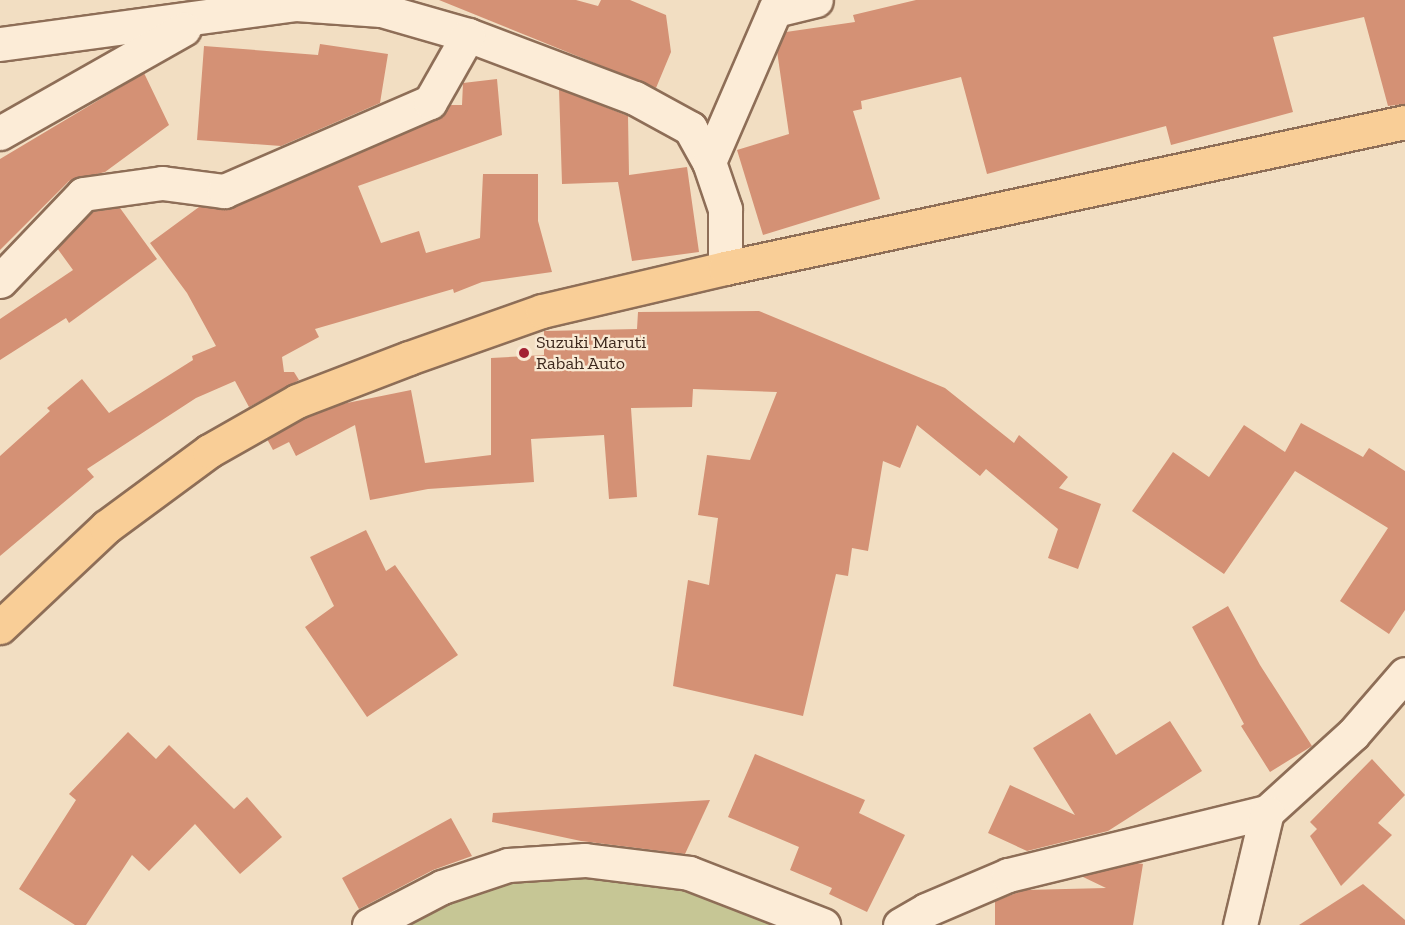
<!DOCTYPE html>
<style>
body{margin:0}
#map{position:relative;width:1405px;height:925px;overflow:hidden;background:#f2dec2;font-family:"Zilla Slab",serif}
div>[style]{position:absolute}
.cemetery>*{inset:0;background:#c6c695}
.building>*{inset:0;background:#d49175}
.roads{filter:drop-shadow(2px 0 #8e6e57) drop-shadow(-2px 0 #8e6e57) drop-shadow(0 2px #8e6e57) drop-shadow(0 -2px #8e6e57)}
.minor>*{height:33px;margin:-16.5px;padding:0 16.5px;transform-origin:16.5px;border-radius:16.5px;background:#fcecd7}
.major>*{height:33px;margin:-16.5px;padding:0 16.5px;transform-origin:16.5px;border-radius:16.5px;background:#f9ce97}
.dots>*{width:16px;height:16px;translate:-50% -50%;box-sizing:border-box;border:3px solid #f9e9d3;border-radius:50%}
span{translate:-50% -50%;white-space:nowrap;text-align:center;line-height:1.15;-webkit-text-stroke:4.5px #f9e9d3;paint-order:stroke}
.poi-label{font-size:18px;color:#3d281d}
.left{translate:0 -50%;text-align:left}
</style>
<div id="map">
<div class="cemetery">
<i style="clip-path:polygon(540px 871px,638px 877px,718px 897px,770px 925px,389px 925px,465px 887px)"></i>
</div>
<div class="building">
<i style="clip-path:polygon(439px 0,576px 0,598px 6px,601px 0,630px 0,666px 15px,671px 52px,656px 88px)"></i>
<i style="clip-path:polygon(916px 0,1405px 0,1405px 104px,1388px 106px,1364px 17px,1273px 37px,1293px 112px,1171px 145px,1166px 126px,987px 174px,961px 77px,861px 101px,862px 109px,853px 111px,880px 199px,763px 235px,737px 150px,789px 134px,777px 51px,786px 32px,855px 22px,853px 15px)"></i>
<i style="clip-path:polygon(320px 44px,388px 54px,380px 103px,281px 146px,197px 140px,204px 46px,318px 55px)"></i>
<i style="clip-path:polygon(144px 73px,169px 125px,105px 172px,69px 181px,0 250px,0 159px)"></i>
<i style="clip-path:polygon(497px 79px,502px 135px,358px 186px,381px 243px,419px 231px,426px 253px,480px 238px,483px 174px,538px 174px,538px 221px,552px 272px,482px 282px,454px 293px,453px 289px,315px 329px,319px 337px,282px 357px,284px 372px,294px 372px,299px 380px,249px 407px,235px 381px,196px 398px,87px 469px,94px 477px,0 556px,0 456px,50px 411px,47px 408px,82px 379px,109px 413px,193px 360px,192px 356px,216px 346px,187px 293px,150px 243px,199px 207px,231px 208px,437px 119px,450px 105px,462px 105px,463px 83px)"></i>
<i style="clip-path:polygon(559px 89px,628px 116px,629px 175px,687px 167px,699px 252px,632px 261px,618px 182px,562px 184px)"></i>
<i style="clip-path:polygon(120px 208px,157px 259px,69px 323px,66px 318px,0 360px,0 319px,73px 270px,57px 248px,92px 212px)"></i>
<i style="clip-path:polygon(759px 311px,945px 388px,1014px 443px,1019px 435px,1068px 477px,1059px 488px,1101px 504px,1078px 569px,1048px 558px,1058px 529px,986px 469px,980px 476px,917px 425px,900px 468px,883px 461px,868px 551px,852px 548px,848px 576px,836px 574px,803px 716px,673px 686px,688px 580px,709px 585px,718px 518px,698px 515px,707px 455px,750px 460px,777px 392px,693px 389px,692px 407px,631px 408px,637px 497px,609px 499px,604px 435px,531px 439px,534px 482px,428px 489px,370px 500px,355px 425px,296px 456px,289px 442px,273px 450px,267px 439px,305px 418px,342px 404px,411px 390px,425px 463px,491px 455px,491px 358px,544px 355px,544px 331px,637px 329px,638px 312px)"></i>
<i style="clip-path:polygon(1301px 423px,1363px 457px,1369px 448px,1405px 471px,1405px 610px,1389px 634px,1340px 601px,1388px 528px,1295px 471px,1224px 574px,1132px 511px,1173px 452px,1209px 477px,1244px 425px,1285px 452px)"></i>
<i style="clip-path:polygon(366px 530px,386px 571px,395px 565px,458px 655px,367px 717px,305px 627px,334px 606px,310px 557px)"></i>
<i style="clip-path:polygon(1228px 606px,1260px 665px,1312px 746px,1270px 772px,1241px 726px,1244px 724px,1192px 627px)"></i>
<i style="clip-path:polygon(1090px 713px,1116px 755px,1170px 721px,1202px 771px,1108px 831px,1027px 851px,988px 833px,1010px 785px,1075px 815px,1033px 748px)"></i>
<i style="clip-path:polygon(128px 732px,156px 759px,169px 745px,234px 809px,247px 797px,282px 837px,240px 874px,195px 824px,149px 871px,132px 855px,86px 925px,75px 925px,19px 889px,76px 800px,69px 794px)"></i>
<i style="clip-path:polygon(755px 754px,865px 800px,859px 813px,905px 835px,867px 912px,829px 894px,832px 888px,790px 870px,799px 847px,728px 817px)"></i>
<i style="clip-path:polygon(1372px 759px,1405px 795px,1378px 823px,1392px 835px,1341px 886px,1310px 836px,1317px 829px,1310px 822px)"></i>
<i style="clip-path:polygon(710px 800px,685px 854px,581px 841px,492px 822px,493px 813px)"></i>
<i style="clip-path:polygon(451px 818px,472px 856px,433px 870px,359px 909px,342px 878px)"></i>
<i style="clip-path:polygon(1137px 863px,1143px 864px,1133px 925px,995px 925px,995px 901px,1025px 890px,1106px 888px,1081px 876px)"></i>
<i style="clip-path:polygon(1363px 884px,1405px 920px,1405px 925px,1299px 925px)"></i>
</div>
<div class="roads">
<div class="minor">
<i style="left:775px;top:10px;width:42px;rotate:-13.7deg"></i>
<i style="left:0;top:44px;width:299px;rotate:-7.7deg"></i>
<i style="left:296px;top:4px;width:85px;rotate:4deg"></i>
<i style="left:381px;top:10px;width:91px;rotate:16deg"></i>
<i style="left:468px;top:35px;width:178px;rotate:20.7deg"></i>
<i style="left:635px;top:98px;width:63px;rotate:28.6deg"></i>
<i style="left:690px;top:128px;width:39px;rotate:61deg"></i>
<i style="left:709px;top:162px;width:50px;rotate:71.2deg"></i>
<i style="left:725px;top:209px;width:59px;rotate:90deg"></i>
<i style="left:0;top:133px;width:211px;rotate:-29.5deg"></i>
<i style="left:709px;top:162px;width:176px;rotate:-66.6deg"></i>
<i style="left:0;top:281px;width:120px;rotate:-46.3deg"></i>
<i style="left:83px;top:194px;width:80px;rotate:-7.9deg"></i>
<i style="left:162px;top:183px;width:63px;rotate:7.4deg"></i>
<i style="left:224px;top:191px;width:224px;rotate:-23.4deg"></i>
<i style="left:430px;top:102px;width:77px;rotate:-60.4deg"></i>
<i style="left:369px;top:925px;width:82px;rotate:-27.5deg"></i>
<i style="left:442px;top:887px;width:70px;rotate:-18.4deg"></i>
<i style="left:508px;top:865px;width:77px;rotate:-3.7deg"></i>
<i style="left:585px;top:860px;width:105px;rotate:7.1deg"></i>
<i style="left:689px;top:873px;width:144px;rotate:21.2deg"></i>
<i style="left:900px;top:925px;width:30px;rotate:-30deg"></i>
<i style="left:926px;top:910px;width:89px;rotate:-23.1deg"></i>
<i style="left:1008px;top:875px;width:267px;rotate:-13.7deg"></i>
<i style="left:1267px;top:812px;width:116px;rotate:-42.2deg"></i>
<i style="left:1353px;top:734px;width:79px;rotate:-49.1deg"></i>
<i style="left:1240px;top:925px;width:116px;rotate:-76.6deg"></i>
</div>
<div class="major">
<i style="left:0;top:627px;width:146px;rotate:-43.3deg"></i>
<i style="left:106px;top:527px;width:128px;rotate:-36.4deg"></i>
<i style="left:209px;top:451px;width:101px;rotate:-29.6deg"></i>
<i style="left:297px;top:401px;width:120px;rotate:-21deg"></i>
<i style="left:409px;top:358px;width:141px;rotate:-19.5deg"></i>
<i style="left:542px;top:311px;width:188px;rotate:-13.2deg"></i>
<i style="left:725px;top:268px;width:695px;rotate:-12.12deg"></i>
</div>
</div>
<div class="dots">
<i style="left:524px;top:353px;background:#a32132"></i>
</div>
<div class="poi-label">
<span class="left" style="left:536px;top:353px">Suzuki Maruti<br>Rabah Auto</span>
</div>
</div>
